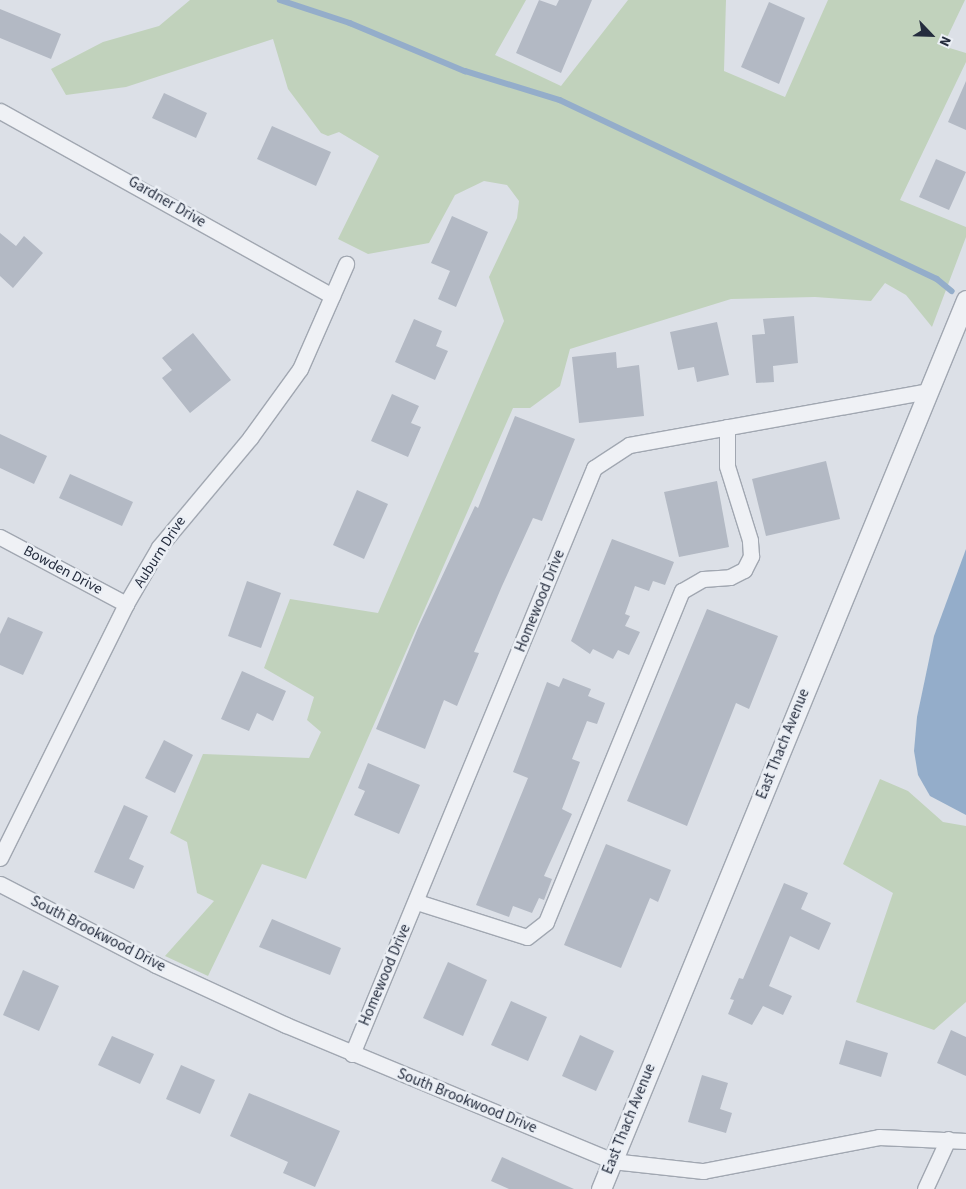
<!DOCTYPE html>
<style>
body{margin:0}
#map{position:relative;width:966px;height:1189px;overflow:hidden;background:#dce0e7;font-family:"Source Sans 3",sans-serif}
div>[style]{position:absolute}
.green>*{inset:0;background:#c1d2bc}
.water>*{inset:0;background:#94adca}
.stream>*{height:5.5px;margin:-2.75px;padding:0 2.75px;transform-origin:2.75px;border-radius:2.75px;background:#94adca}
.building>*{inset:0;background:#b3b9c4}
.roads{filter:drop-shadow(1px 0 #a1a7b1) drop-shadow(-1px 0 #a1a7b1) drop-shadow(0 1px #a1a7b1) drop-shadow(0 -1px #a1a7b1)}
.minor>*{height:15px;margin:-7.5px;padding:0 7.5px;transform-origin:7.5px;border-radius:7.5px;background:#eff1f5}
.tertiary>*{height:19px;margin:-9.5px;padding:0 9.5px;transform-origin:9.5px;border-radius:9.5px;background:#eff1f5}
span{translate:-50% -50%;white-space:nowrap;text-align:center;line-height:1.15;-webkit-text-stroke:5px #ebeff5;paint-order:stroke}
.street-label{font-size:15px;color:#252d3e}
.north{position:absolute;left:906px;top:10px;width:50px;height:50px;-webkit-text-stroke:4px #ebeff5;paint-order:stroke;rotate:114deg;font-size:14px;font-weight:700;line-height:20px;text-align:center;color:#252d3e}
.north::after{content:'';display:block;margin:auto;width:18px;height:22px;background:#252d3e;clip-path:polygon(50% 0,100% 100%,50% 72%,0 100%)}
</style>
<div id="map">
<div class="green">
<i style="clip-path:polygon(190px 0,526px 0,495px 55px,561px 86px,628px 0,726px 0,724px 71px,785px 97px,828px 0,965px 0,943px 46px,966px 53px,966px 62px,900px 200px,966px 227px,966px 237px,932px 327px,906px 295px,885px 283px,871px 301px,815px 297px,731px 299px,570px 349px,560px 386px,530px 408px,513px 408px,306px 879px,262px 864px,208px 976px,165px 956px,214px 901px,197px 893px,187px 842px,170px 833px,203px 754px,309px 758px,321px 732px,307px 720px,314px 697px,264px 668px,290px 599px,378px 613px,504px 321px,489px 277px,517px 218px,519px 201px,507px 185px,484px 181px,455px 195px,429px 243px,368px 254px,338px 239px,379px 156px,339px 132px,328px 136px,321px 133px,288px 89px,273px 39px,126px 87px,66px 95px,51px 69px,103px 42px,159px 26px)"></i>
<i style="clip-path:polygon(880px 779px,908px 791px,943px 822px,966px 826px,966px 1002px,934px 1030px,856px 1002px,893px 893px,843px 864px)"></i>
</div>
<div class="water">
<i style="clip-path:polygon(966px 549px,966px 815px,930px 796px,918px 775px,914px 751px,917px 717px,934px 636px)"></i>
</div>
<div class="stream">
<i style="left:280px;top:0;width:74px;rotate:18.2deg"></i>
<i style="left:350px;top:23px;width:125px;rotate:22.7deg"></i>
<i style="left:465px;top:71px;width:99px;rotate:17deg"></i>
<i style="left:560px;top:100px;width:417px;rotate:25.4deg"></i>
<i style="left:937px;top:279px;width:19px;rotate:39deg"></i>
</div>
<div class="building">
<i style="clip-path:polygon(539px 0,556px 6px,559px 0,592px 0,561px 73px,516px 53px)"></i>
<i style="clip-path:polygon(769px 2px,805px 18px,779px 84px,741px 67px)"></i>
<i style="clip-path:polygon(0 9px,61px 34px,51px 59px,0 38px)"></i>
<i style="clip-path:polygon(966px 81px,966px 130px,948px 122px)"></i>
<i style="clip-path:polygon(164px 93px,207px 113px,196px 138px,152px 118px)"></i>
<i style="clip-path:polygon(272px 126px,331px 152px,316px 186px,257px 159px)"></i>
<i style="clip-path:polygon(936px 159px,966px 172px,949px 210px,919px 197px)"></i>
<i style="clip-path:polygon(452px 216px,488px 232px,456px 307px,438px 299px,450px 271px,431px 263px)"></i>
<i style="clip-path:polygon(0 233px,16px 246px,24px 236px,43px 253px,13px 288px,0 276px)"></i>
<i style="clip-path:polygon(794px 316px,798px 363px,773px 366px,774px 382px,756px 383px,752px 335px,765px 334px,763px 319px)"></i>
<i style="clip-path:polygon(414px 319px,442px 331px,436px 346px,448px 351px,435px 380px,395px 362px)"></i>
<i style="clip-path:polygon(717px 322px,729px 375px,697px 382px,694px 367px,678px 370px,670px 332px)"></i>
<i style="clip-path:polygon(193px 333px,231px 380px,190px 413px,162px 378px,172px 370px,162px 358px)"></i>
<i style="clip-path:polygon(616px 352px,617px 368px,639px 365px,644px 416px,579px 423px,572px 357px)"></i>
<i style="clip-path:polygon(392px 394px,419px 406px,411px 423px,421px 427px,408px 457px,371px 441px)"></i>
<i style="clip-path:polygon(515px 416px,575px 439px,542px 521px,533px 518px,502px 586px,474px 652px,479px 653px,457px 706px,444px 700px,425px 749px,376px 729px,418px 628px,475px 506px,478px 508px)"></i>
<i style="clip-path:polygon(0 434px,47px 456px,34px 484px,0 468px)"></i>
<i style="clip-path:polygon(826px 461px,840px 519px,766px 536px,752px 479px)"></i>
<i style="clip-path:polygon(70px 474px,133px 502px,122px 526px,59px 498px)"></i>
<i style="clip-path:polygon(717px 481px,729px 547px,679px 557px,664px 492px)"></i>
<i style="clip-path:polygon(357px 490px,388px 504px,364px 559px,333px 545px)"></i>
<i style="clip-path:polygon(612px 539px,674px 562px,665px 585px,653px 581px,649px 591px,635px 586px,625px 614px,630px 616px,625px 626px,640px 632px,629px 655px,618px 650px,613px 659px,593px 649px,590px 654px,571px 641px)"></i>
<i style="clip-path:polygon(247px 581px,281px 593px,261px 648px,228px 636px)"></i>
<i style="clip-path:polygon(707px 609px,778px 636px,749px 709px,736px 703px,687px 826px,627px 801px)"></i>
<i style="clip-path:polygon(8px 617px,43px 632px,23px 675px,0 665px,0 634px)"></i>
<i style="clip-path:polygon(242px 671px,286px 691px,273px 721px,257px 713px,249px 731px,221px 719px)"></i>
<i style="clip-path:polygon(563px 678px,591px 689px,588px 696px,605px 703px,597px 724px,587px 721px,572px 759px,580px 762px,562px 809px,572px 814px,544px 876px,552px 879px,544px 900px,539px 898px,532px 913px,513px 906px,509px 917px,476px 905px,528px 778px,513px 772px,532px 722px,547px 682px,559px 687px)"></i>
<i style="clip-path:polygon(164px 740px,193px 755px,175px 793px,145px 778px)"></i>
<i style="clip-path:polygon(368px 763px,420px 785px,399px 834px,354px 815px,365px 791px,358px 788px)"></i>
<i style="clip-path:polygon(124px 805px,148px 816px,129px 859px,144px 866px,134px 889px,94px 872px)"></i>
<i style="clip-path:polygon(606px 844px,671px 870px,658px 902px,650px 898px,621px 968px,564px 945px)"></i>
<i style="clip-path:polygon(784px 883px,808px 893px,801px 909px,831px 923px,819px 950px,790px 936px,769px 986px,792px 996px,783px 1015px,763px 1006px,752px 1025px,728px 1014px,734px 1000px,730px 999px,739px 978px,743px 979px)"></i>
<i style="clip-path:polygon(272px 919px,341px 948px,330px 975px,259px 947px)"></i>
<i style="clip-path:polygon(448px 962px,487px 980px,463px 1036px,423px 1018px)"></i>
<i style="clip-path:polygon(23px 970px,59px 986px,39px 1031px,3px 1015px)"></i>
<i style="clip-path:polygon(511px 1001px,547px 1017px,528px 1061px,491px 1045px)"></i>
<i style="clip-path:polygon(951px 1030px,966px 1037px,966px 1076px,937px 1063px)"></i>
<i style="clip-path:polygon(580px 1035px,614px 1051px,596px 1091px,562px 1076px)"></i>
<i style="clip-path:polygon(112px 1036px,154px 1054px,140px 1084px,98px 1065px)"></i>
<i style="clip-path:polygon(846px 1040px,888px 1053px,881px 1077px,839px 1064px)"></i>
<i style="clip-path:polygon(181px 1065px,215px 1080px,200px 1114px,166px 1099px)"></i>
<i style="clip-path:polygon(702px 1075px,728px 1083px,720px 1109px,732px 1113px,726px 1133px,688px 1122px)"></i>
<i style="clip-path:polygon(249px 1093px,340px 1131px,315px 1187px,283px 1173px,288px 1162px,230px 1136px)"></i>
<i style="clip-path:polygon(502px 1157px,574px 1189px,509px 1189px,491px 1181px)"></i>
</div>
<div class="roads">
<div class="minor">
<i style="left:0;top:111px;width:380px;rotate:29.1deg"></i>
<i style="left:0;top:537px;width:143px;rotate:28deg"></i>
<i style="left:0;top:858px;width:284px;rotate:-63.6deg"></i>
<i style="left:126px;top:604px;width:66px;rotate:-59.9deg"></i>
<i style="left:159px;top:547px;width:142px;rotate:-50.1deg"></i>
<i style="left:250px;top:438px;width:85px;rotate:-54.1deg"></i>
<i style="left:300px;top:369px;width:115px;rotate:-66.3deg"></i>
<i style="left:0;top:884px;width:176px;rotate:27.4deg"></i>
<i style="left:156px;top:965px;width:143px;rotate:24.8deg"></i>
<i style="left:286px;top:1025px;width:353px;rotate:22.6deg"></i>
<i style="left:612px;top:1161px;width:92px;rotate:6.3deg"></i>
<i style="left:703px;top:1171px;width:179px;rotate:-10.9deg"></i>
<i style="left:879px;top:1137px;width:87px;rotate:2.6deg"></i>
<i style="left:417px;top:902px;width:115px;rotate:17.7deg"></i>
<i style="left:527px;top:937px;width:24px;rotate:-38deg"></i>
<i style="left:546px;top:922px;width:358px;rotate:-67.7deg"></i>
<i style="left:682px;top:591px;width:24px;rotate:-30deg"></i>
<i style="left:703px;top:579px;width:27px;rotate:-4deg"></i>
<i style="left:730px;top:577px;width:16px;rotate:-27deg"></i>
<i style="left:744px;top:570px;width:16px;rotate:-63deg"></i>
<i style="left:751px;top:556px;width:16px;rotate:-94deg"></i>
<i style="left:750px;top:540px;width:77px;rotate:-107.3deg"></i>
<i style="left:727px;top:466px;width:39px;rotate:-90deg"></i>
<i style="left:352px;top:1054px;width:634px;rotate:-67.56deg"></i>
<i style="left:594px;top:468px;width:42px;rotate:-33.3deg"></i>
<i style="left:629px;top:445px;width:305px;rotate:-10.2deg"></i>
<i style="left:925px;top:1189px;width:55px;rotate:-65.3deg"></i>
</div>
<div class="tertiary">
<i style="left:601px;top:1189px;width:961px;rotate:-67.68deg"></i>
</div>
</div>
<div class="street-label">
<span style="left:167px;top:202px;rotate:30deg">Gardner Drive</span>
<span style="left:160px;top:552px;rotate:-57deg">Auburn Drive</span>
<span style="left:63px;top:570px;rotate:28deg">Bowden Drive</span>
<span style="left:540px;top:601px;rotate:-68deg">Homewood Drive</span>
<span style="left:783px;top:744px;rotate:-68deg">East Thach Avenue</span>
<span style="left:98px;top:934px;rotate:27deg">South Brookwood Drive</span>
<span style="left:385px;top:975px;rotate:-67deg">Homewood Drive</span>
<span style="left:467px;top:1101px;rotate:22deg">South Brookwood Drive</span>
<span style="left:629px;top:1119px;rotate:-68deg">East Thach Avenue</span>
</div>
<div class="north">N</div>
</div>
